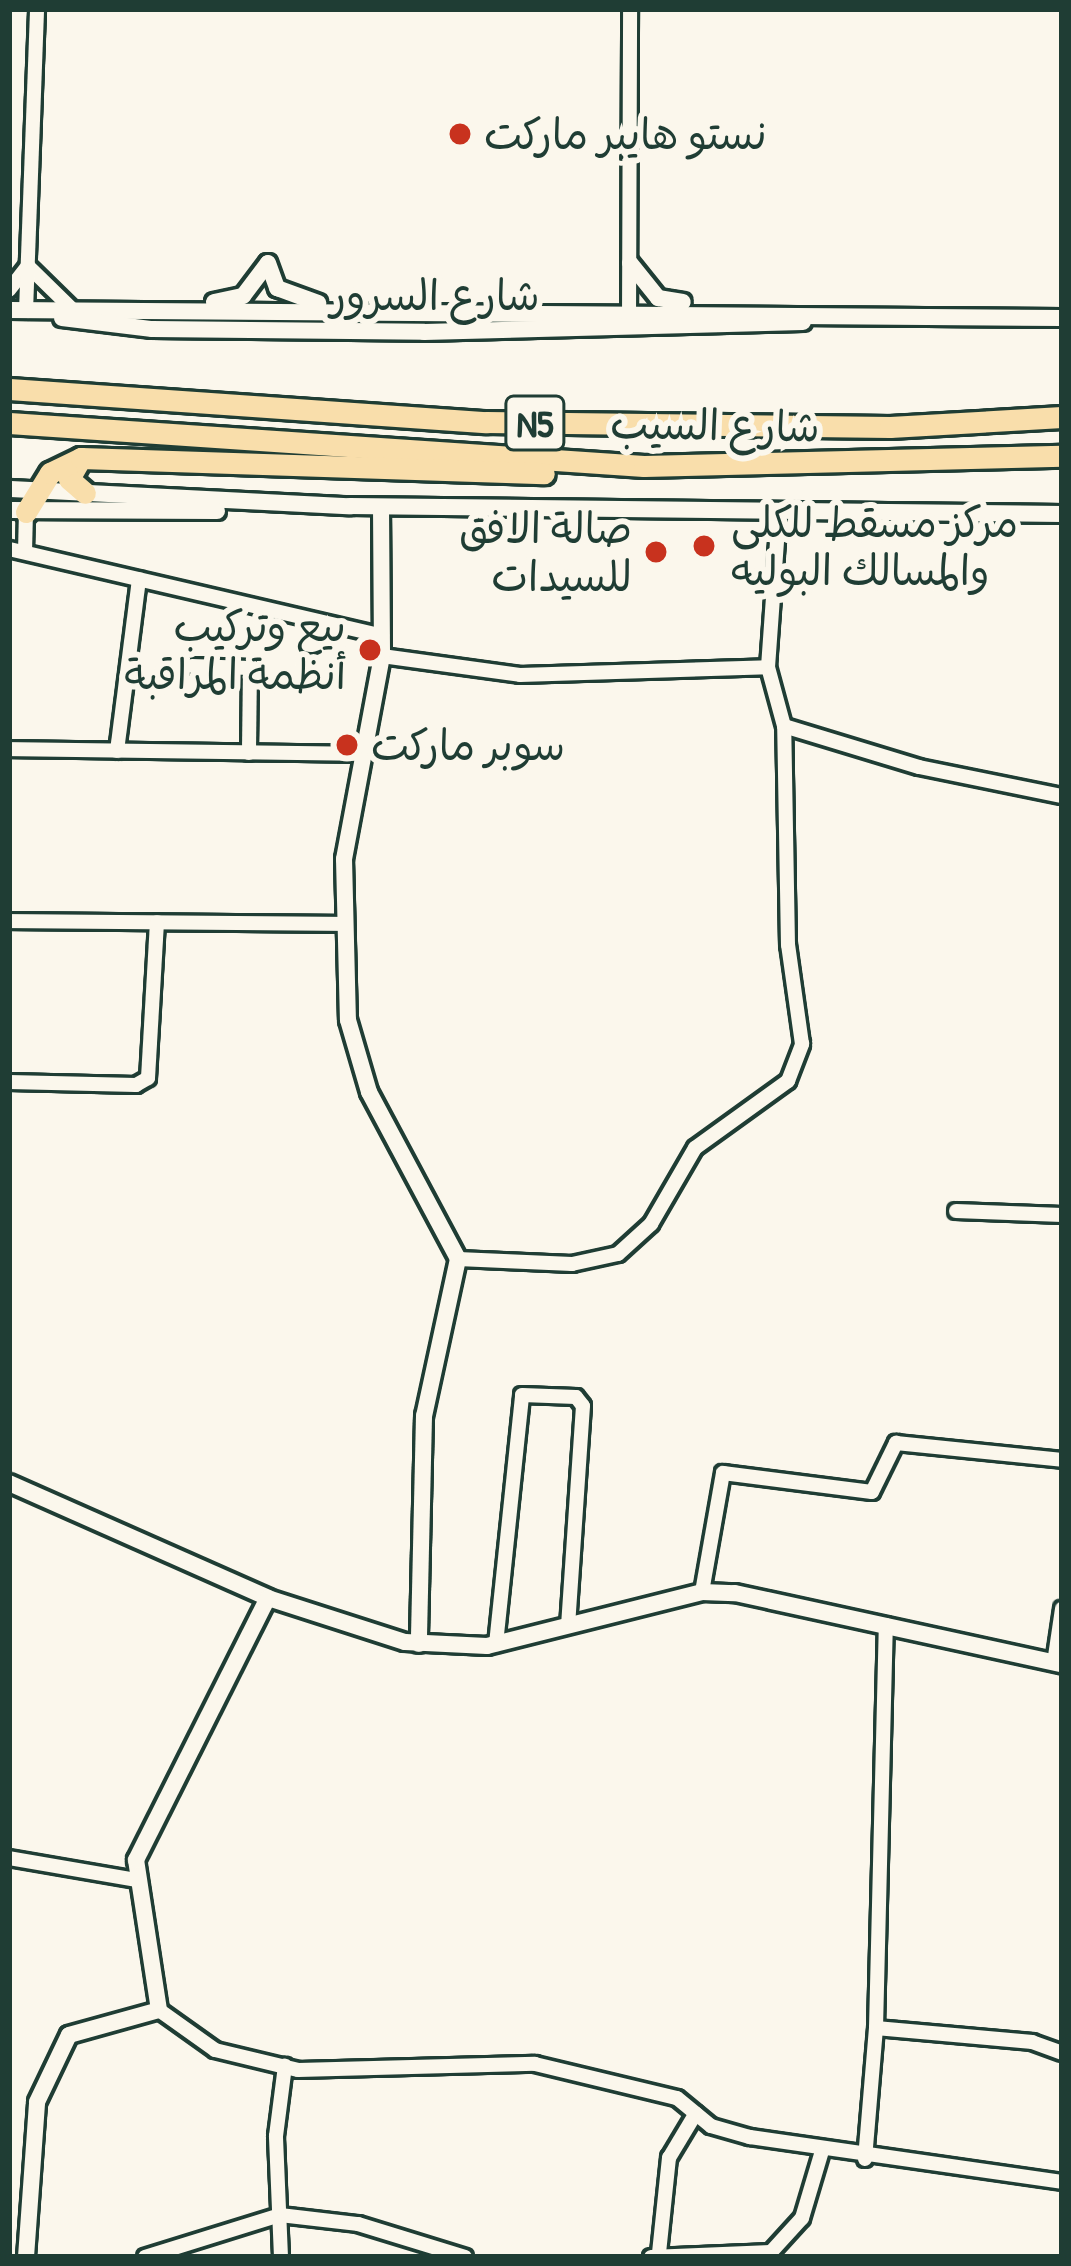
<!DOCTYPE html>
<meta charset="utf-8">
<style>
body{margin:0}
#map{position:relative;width:1071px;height:2266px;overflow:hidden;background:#fbf7ec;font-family:"Patrick Hand","Playpen Sans Arabic",sans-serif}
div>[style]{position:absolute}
.roads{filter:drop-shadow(3px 0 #1f3d34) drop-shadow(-3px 0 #1f3d34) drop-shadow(0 3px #1f3d34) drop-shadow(0 -3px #1f3d34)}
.minor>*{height:14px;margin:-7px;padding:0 7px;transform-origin:7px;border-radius:7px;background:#fbf7ec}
.tertiary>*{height:16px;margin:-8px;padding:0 8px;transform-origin:8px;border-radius:8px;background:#fbf7ec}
.trunk>*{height:21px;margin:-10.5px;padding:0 10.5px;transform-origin:10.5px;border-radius:10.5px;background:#f9deab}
.dots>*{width:33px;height:33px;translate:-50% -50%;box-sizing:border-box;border:6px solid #fbf7ec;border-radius:50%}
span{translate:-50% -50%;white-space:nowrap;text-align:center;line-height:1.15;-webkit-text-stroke:12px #fbf7ec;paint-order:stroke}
.shield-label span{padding:3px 9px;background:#fbf7ec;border:3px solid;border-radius:9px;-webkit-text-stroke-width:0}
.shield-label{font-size:39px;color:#1f3d34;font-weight:700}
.poi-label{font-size:42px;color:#1f3d34}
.left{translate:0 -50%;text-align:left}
.right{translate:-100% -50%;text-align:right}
.street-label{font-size:42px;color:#1f3d34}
.frame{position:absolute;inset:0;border:12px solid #1f3d34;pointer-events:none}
</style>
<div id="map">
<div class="roads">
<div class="minor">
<i style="left:9px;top:290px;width:31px;rotate:-52deg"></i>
<i style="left:28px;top:266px;width:63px;rotate:44.4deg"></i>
<i style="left:26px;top:311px;width:302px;rotate:-87.9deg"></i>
<i style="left:629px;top:322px;width:313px;rotate:-89.8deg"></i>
<i style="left:9px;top:549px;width:383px;rotate:13.1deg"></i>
<i style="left:25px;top:552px;width:40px;rotate:-88.6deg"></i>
<i style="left:382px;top:656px;width:139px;rotate:7.8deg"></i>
<i style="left:520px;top:675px;width:248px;rotate:-1.8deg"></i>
<i style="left:192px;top:666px;width:58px;rotate:2deg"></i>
<i style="left:250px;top:668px;width:85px;rotate:90.7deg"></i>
<i style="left:784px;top:726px;width:141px;rotate:16.9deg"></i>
<i style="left:919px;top:767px;width:146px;rotate:11.5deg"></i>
<i style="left:9px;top:749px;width:355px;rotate:0.8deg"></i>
<i style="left:117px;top:751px;width:173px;rotate:-82.7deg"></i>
<i style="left:9px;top:921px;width:337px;rotate:0.5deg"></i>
<i style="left:9px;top:1082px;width:127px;rotate:1.4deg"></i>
<i style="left:136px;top:1085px;width:14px;rotate:-30deg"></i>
<i style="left:148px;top:1078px;width:156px;rotate:-86.7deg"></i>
<i style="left:956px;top:1211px;width:106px;rotate:2.2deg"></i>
<i style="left:458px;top:1259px;width:114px;rotate:2.5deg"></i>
<i style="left:572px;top:1264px;width:47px;rotate:-12.3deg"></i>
<i style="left:618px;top:1254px;width:45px;rotate:-42.3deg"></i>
<i style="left:651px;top:1224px;width:88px;rotate:-59.9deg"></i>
<i style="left:695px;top:1148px;width:115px;rotate:-35.8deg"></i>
<i style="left:788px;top:1081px;width:40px;rotate:-69deg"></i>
<i style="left:802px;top:1044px;width:100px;rotate:-98deg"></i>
<i style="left:788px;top:945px;width:219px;rotate:-91deg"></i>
<i style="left:784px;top:726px;width:61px;rotate:-105.2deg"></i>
<i style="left:768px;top:667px;width:153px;rotate:-85.9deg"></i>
<i style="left:702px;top:1592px;width:121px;rotate:-80deg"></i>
<i style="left:723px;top:1473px;width:150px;rotate:7.3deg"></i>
<i style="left:872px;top:1492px;width:55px;rotate:-63.9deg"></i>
<i style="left:896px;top:1443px;width:167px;rotate:5.8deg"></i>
<i style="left:496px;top:1644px;width:250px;rotate:-84deg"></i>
<i style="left:522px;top:1395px;width:54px;rotate:2.1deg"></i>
<i style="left:576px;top:1397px;width:11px;rotate:52deg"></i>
<i style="left:583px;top:1406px;width:219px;rotate:93.9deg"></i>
<i style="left:1054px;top:1663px;width:55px;rotate:-81.6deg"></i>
<i style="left:9px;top:1858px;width:129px;rotate:9.8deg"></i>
<i style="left:159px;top:2010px;width:69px;rotate:35.5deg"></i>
<i style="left:215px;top:2050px;width:85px;rotate:13.5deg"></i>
<i style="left:298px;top:2070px;width:237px;rotate:-1.5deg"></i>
<i style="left:535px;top:2064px;width:146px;rotate:13.5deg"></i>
<i style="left:677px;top:2098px;width:44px;rotate:39.5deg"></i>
<i style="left:711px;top:2126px;width:41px;rotate:15.8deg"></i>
<i style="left:750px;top:2137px;width:315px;rotate:8.2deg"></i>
<i style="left:876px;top:2028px;width:403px;rotate:-88.6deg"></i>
<i style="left:865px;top:2159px;width:131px;rotate:-85.2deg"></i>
<i style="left:876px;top:2028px;width:157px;rotate:5.1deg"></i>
<i style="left:1032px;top:2042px;width:32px;rotate:20deg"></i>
<i style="left:659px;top:2253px;width:96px;rotate:-84deg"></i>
<i style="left:669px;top:2158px;width:52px;rotate:-59deg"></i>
<i style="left:145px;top:2257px;width:141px;rotate:-17.3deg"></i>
<i style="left:280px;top:2215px;width:79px;rotate:6.6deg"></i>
<i style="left:358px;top:2224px;width:112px;rotate:17.1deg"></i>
<i style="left:281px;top:2257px;width:121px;rotate:-92.4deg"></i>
<i style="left:276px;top:2136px;width:71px;rotate:-82.7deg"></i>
<i style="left:651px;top:2257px;width:120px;rotate:-2.4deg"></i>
<i style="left:771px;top:2252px;width:46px;rotate:-47.6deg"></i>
<i style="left:802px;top:2218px;width:70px;rotate:-73.4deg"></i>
</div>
<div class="tertiary">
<i style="left:268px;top:263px;width:27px;rotate:70deg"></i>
<i style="left:277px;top:288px;width:44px;rotate:20.1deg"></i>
<i style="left:630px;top:263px;width:45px;rotate:51.3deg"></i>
<i style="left:658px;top:298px;width:25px;rotate:9deg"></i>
<i style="left:214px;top:302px;width:30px;rotate:-12deg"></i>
<i style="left:243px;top:296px;width:41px;rotate:-52.9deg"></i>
<i style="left:9px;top:310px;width:1053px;rotate:0.44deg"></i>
<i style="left:62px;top:318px;width:91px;rotate:7deg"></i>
<i style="left:152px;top:329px;width:272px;rotate:0.6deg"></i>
<i style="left:424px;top:332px;width:379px;rotate:-1.5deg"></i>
<i style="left:9px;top:489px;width:341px;rotate:2.9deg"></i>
<i style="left:350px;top:506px;width:712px;rotate:0.64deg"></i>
<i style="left:381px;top:507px;width:149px;rotate:89.6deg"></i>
<i style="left:382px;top:656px;width:207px;rotate:100.6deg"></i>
<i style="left:344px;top:859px;width:161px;rotate:88.6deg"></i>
<i style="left:348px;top:1020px;width:75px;rotate:73.7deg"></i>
<i style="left:369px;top:1092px;width:189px;rotate:61.9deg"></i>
<i style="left:458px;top:1259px;width:161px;rotate:102.2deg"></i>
<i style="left:424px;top:1416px;width:228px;rotate:91.3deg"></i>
<i style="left:9px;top:510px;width:208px;rotate:0.3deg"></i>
<i style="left:9px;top:1483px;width:283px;rotate:23.9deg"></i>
<i style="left:268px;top:1598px;width:144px;rotate:17.8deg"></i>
<i style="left:405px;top:1642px;width:82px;rotate:2.8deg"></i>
<i style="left:487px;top:1646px;width:222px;rotate:-14.1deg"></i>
<i style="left:702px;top:1592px;width:33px;rotate:2deg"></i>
<i style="left:735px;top:1593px;width:335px;rotate:12.3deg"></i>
<i style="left:26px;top:2257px;width:155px;rotate:-85.9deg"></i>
<i style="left:37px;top:2102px;width:74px;rotate:-64.5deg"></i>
<i style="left:69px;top:2035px;width:93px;rotate:-15.5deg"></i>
<i style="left:159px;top:2010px;width:152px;rotate:-98.7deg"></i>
<i style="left:136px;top:1860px;width:293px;rotate:-63.3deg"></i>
</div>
<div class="trunk">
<i style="left:9px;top:389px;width:478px;rotate:4deg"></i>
<i style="left:486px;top:422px;width:404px;rotate:0.7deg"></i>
<i style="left:890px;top:427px;width:172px;rotate:-3.3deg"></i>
<i style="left:9px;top:423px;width:636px;rotate:3.87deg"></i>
<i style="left:644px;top:466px;width:418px;rotate:-1.4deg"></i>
<i style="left:81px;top:458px;width:24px;rotate:120deg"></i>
<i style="left:69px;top:479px;width:21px;rotate:41deg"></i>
<i style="left:26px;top:512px;width:46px;rotate:-58.4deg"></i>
<i style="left:50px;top:473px;width:34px;rotate:-26deg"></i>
<i style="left:81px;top:458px;width:463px;rotate:1.9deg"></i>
</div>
</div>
<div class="dots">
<i style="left:460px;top:134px;background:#c8321e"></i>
<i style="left:704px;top:546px;background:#c8321e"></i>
<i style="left:656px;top:552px;background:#c8321e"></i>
<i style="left:370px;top:650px;background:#c8321e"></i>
<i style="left:347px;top:745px;background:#c8321e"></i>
</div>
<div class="shield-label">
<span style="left:535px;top:423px">N5</span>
</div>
<div class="poi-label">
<span class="left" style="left:484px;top:134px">نستو هايبر ماركت</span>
<span class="left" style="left:731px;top:546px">مركز مسقط للكلى<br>والمسالك البوليه</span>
<span class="right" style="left:632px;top:552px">صالة الافق<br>للسيدات</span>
<span class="right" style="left:346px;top:650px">بيع وتركيب<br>أنظمة المراقبة</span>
<span class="left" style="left:371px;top:745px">سوبر ماركت</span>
</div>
<div class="street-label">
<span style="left:435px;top:295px">شارع السرور</span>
<span style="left:715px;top:425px;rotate:1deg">شارع السيب</span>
</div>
<div class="frame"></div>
</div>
